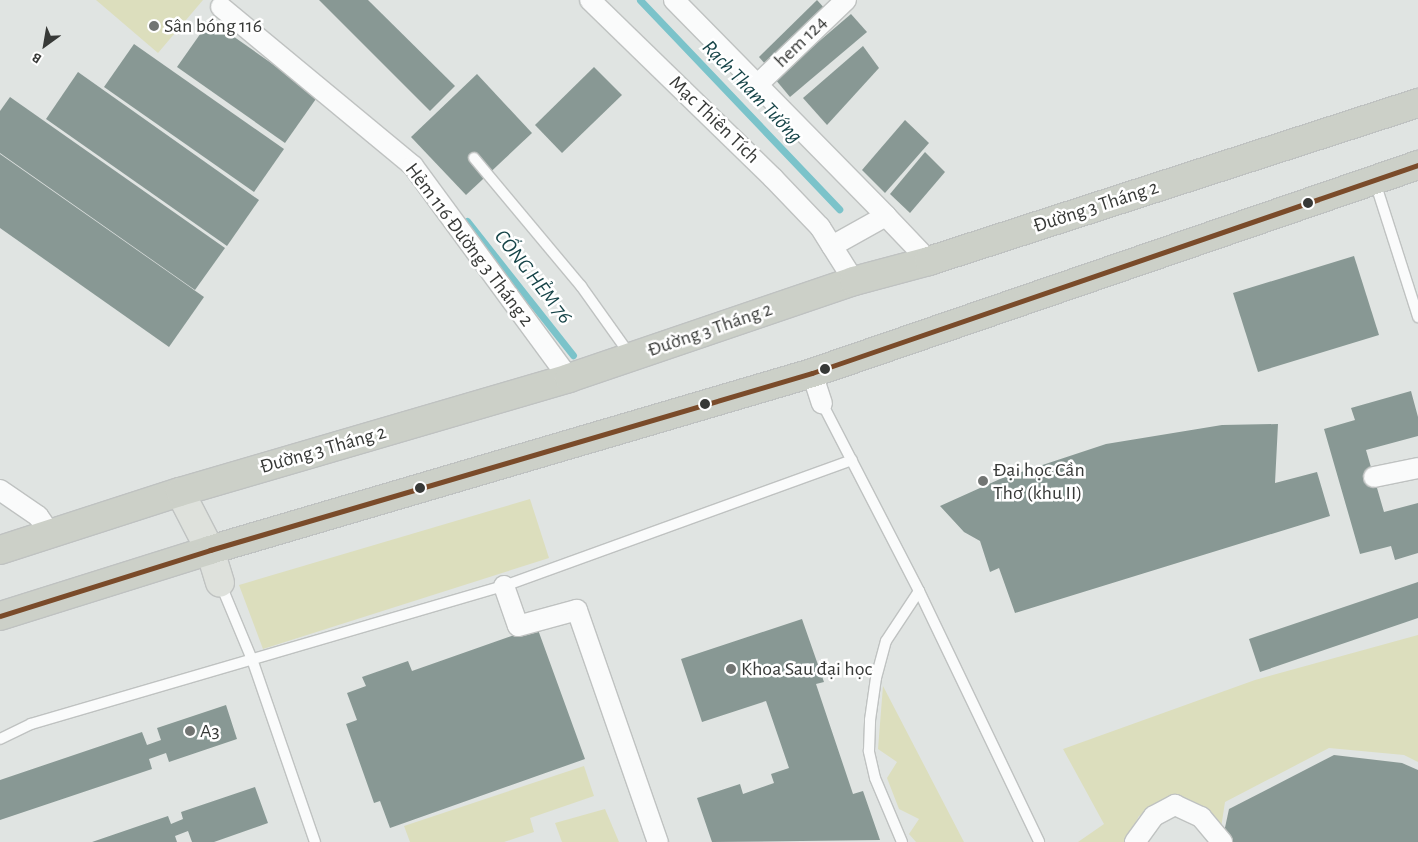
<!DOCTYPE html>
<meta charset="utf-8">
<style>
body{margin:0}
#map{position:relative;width:1418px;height:842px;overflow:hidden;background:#e0e4e2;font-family:"Alegreya Sans",sans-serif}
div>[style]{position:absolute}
.green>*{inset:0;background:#dcdebd}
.stream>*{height:7px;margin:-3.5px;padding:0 3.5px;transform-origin:3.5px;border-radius:3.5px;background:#7bc3ca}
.building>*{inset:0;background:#889894}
.roads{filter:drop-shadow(1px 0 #bfc2c1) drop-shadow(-1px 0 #bfc2c1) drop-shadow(0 1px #bfc2c1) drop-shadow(0 -1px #bfc2c1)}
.lane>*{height:10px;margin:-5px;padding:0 5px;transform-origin:5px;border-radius:5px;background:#fafbfb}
.street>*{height:20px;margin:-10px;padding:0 10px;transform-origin:10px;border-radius:10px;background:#fafbfb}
.primary>*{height:28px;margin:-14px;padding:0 14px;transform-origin:14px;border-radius:14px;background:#dee1dc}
.highway>*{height:28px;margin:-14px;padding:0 14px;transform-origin:14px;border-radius:14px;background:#ccd0c8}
.bus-1>*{height:5px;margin:-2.5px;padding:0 2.5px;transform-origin:2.5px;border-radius:2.5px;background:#7a4b2a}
.dots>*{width:14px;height:14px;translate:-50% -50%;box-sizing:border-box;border:2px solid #fff;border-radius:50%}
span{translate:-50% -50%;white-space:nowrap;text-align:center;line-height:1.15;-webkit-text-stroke:5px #fff;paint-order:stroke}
.poi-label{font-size:20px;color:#373937}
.left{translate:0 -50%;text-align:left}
.street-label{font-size:20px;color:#373937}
.water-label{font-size:21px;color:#164448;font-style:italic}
.north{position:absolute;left:20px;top:20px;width:50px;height:50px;-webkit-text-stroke:4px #fff;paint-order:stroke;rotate:212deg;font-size:14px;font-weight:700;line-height:20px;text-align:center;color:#373937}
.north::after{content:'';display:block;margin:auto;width:18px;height:22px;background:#373937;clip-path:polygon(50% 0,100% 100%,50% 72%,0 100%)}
</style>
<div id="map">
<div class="green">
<i style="clip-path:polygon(96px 0,203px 0,158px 53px)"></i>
<i style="clip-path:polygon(530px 499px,549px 558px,263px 649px,239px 585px)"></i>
<i style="clip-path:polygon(1418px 635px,1418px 762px,1404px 755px,1329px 748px,1225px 802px,1221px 828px,1172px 800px,1139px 816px,1125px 842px,1078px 842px,1104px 824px,1063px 749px,1255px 680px)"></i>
<i style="clip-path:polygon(883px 686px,964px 842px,916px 842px,909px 834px,919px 819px,899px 809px,887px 778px,897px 762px,878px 749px)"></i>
<i style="clip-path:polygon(584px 766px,594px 796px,530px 818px,534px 832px,504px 842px,410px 842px,404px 826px)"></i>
<i style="clip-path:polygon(605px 809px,619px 842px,562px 842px,555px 823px)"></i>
</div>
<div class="stream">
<i style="left:640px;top:0;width:289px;rotate:46.4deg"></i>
<i style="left:467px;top:221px;width:171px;rotate:51.7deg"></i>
</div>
<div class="building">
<i style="clip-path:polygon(319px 0,368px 0,455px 86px,430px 111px)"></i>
<i style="clip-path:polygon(817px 0,826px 10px,767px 66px,759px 57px)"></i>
<i style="clip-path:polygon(851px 14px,867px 32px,790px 97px,775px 79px)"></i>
<i style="clip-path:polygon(210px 20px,318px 96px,285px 143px,177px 67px)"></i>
<i style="clip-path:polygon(134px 44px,284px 149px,254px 192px,104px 87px)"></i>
<i style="clip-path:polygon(863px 46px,879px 68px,827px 125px,803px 98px)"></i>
<i style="clip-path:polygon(594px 67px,622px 95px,562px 153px,535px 125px)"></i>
<i style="clip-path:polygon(78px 72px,259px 200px,227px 246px,46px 119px)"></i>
<i style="clip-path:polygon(477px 74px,532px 133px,466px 195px,411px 137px)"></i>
<i style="clip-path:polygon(10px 97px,225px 248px,195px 290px,0 153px,0 111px)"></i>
<i style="clip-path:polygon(905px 120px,929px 143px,885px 193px,862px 170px)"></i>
<i style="clip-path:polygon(925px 152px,945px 172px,910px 213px,890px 194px)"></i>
<i style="clip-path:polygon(0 154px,204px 297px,169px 347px,0 228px)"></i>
<i style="clip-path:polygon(1354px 256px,1379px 335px,1258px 372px,1233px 293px)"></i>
<i style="clip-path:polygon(1411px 391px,1418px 417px,1418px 436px,1366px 450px,1384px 512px,1418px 503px,1418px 553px,1395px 560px,1391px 546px,1360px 554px,1324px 429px,1355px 420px,1351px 408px)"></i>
<i style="clip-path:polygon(1278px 424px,1275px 483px,1317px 472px,1330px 516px,1015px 613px,999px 568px,990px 572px,980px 541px,964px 532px,940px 506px,1000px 479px,1106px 444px,1222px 425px)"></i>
<i style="clip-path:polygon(1418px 582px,1418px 618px,1260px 672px,1249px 639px)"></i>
<i style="clip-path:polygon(802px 619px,824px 682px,816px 684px,853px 794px,863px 791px,880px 840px,712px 842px,697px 798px,740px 784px,743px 794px,774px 783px,771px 774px,789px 768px,766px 701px,702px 722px,681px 659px)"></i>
<i style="clip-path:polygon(537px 627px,585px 759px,390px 828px,380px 801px,374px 803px,346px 724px,357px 720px,347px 693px,366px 686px,362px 677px,408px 661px,412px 671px)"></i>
<i style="clip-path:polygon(226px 705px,237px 739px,169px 762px,166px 753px,149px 759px,152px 769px,0 820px,0 780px,142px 732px,147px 745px,161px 740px,157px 728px)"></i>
<i style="clip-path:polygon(1334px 755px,1402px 763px,1418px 770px,1418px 842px,1226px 842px,1223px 837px,1229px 809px)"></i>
<i style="clip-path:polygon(255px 787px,268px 823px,214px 842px,192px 842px,188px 831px,175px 836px,177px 842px,92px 842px,168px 816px,171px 824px,183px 819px,181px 812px)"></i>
</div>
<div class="roads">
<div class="lane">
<i style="left:474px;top:158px;width:167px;rotate:50.1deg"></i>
<i style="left:581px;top:286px;width:86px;rotate:54.5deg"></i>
<i style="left:1375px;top:182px;width:142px;rotate:72.3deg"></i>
<i style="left:822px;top:403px;width:212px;rotate:62.7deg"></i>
<i style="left:919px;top:591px;width:278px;rotate:64.4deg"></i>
<i style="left:221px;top:585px;width:83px;rotate:67.4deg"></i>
<i style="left:253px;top:662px;width:190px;rotate:71deg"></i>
<i style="left:0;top:739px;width:34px;rotate:-26deg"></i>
<i style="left:31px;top:724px;width:493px;rotate:-16.3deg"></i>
<i style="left:504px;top:586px;width:370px;rotate:-19.9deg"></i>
<i style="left:902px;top:842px;width:69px;rotate:-112.9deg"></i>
<i style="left:875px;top:778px;width:28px;rotate:-103deg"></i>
<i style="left:869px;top:751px;width:31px;rotate:-88deg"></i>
<i style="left:870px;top:720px;width:42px;rotate:-81.9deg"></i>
<i style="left:876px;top:678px;width:38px;rotate:-75deg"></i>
<i style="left:886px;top:641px;width:60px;rotate:-56.6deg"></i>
</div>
<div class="street">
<i style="left:590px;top:0;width:255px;rotate:44.2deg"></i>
<i style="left:773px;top:178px;width:68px;rotate:46.2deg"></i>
<i style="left:820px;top:227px;width:22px;rotate:58deg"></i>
<i style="left:674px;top:0;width:303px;rotate:45.5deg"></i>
<i style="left:221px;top:7px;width:249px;rotate:39.6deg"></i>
<i style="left:413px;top:166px;width:263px;rotate:53.7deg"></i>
<i style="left:757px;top:85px;width:123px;rotate:-43.7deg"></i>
<i style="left:854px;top:281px;width:41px;rotate:-122.2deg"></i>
<i style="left:832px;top:246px;width:62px;rotate:-29.1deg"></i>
<i style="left:886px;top:216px;width:62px;rotate:46.3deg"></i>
<i style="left:812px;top:373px;width:32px;rotate:72deg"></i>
<i style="left:1374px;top:477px;width:45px;rotate:-11.6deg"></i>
<i style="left:0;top:490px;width:46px;rotate:34.4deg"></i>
<i style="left:38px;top:516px;width:21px;rotate:55deg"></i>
<i style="left:504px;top:586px;width:42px;rotate:70.7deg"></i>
<i style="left:518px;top:626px;width:61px;rotate:-15.2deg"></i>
<i style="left:577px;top:610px;width:246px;rotate:70.8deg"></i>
<i style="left:1135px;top:842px;width:32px;rotate:-54deg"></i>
<i style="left:1154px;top:816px;width:24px;rotate:-28deg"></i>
<i style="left:1175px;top:805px;width:29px;rotate:25deg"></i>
<i style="left:1201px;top:817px;width:33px;rotate:50deg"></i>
</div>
<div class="primary">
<i style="left:180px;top:492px;width:65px;rotate:62.7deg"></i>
<i style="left:210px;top:550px;width:34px;rotate:73deg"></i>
</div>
<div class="highway">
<i style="left:0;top:550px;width:189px;rotate:-17.9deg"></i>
<i style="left:180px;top:492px;width:405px;rotate:-16.3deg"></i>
<i style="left:569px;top:378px;width:301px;rotate:-18.8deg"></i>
<i style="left:854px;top:281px;width:78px;rotate:-14.9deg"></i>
<i style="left:929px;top:261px;width:514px;rotate:-17.91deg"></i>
<i style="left:0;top:616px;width:220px;rotate:-17.4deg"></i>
<i style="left:210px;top:550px;width:627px;rotate:-16.38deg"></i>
<i style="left:812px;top:373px;width:641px;rotate:-18.94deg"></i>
</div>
</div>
<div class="bus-1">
<i style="left:0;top:616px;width:220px;rotate:-17.4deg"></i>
<i style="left:210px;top:550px;width:627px;rotate:-16.38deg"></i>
<i style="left:812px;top:373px;width:641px;rotate:-18.94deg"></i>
</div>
<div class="dots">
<i style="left:154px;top:26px;background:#727573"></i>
<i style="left:1308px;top:203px;background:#373937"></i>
<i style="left:825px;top:369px;background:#373937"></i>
<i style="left:705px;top:404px;background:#373937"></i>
<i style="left:983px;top:481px;background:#727573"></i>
<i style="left:420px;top:488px;background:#373937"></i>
<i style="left:731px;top:669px;background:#727573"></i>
<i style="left:190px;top:731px;background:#727573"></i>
</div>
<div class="poi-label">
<span class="left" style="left:164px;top:26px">Sân bóng 116</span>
<span class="left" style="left:993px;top:482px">Đại học Cần<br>Thơ (khu II)</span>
<span class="left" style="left:741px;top:669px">Khoa Sau đại học</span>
<span class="left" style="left:200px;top:731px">A3</span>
</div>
<div class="street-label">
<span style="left:801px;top:42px;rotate:-44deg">hem 124</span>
<span style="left:714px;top:120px;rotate:44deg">Mạc Thiên Tích</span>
<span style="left:1096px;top:207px;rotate:-18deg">Đường 3 Tháng 2</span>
<span style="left:469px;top:245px;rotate:53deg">Hẻm 116 Đường 3 Tháng 2</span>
<span style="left:710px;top:330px;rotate:-19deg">Đường 3 Tháng 2</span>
<span style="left:323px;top:450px;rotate:-16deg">Đường 3 Tháng 2</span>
</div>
<div class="water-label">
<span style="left:752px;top:92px;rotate:46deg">Rạch Tham Tướng</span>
<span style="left:533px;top:277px;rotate:52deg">CỐNG HẺM 76</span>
</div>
<div class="north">B</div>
</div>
